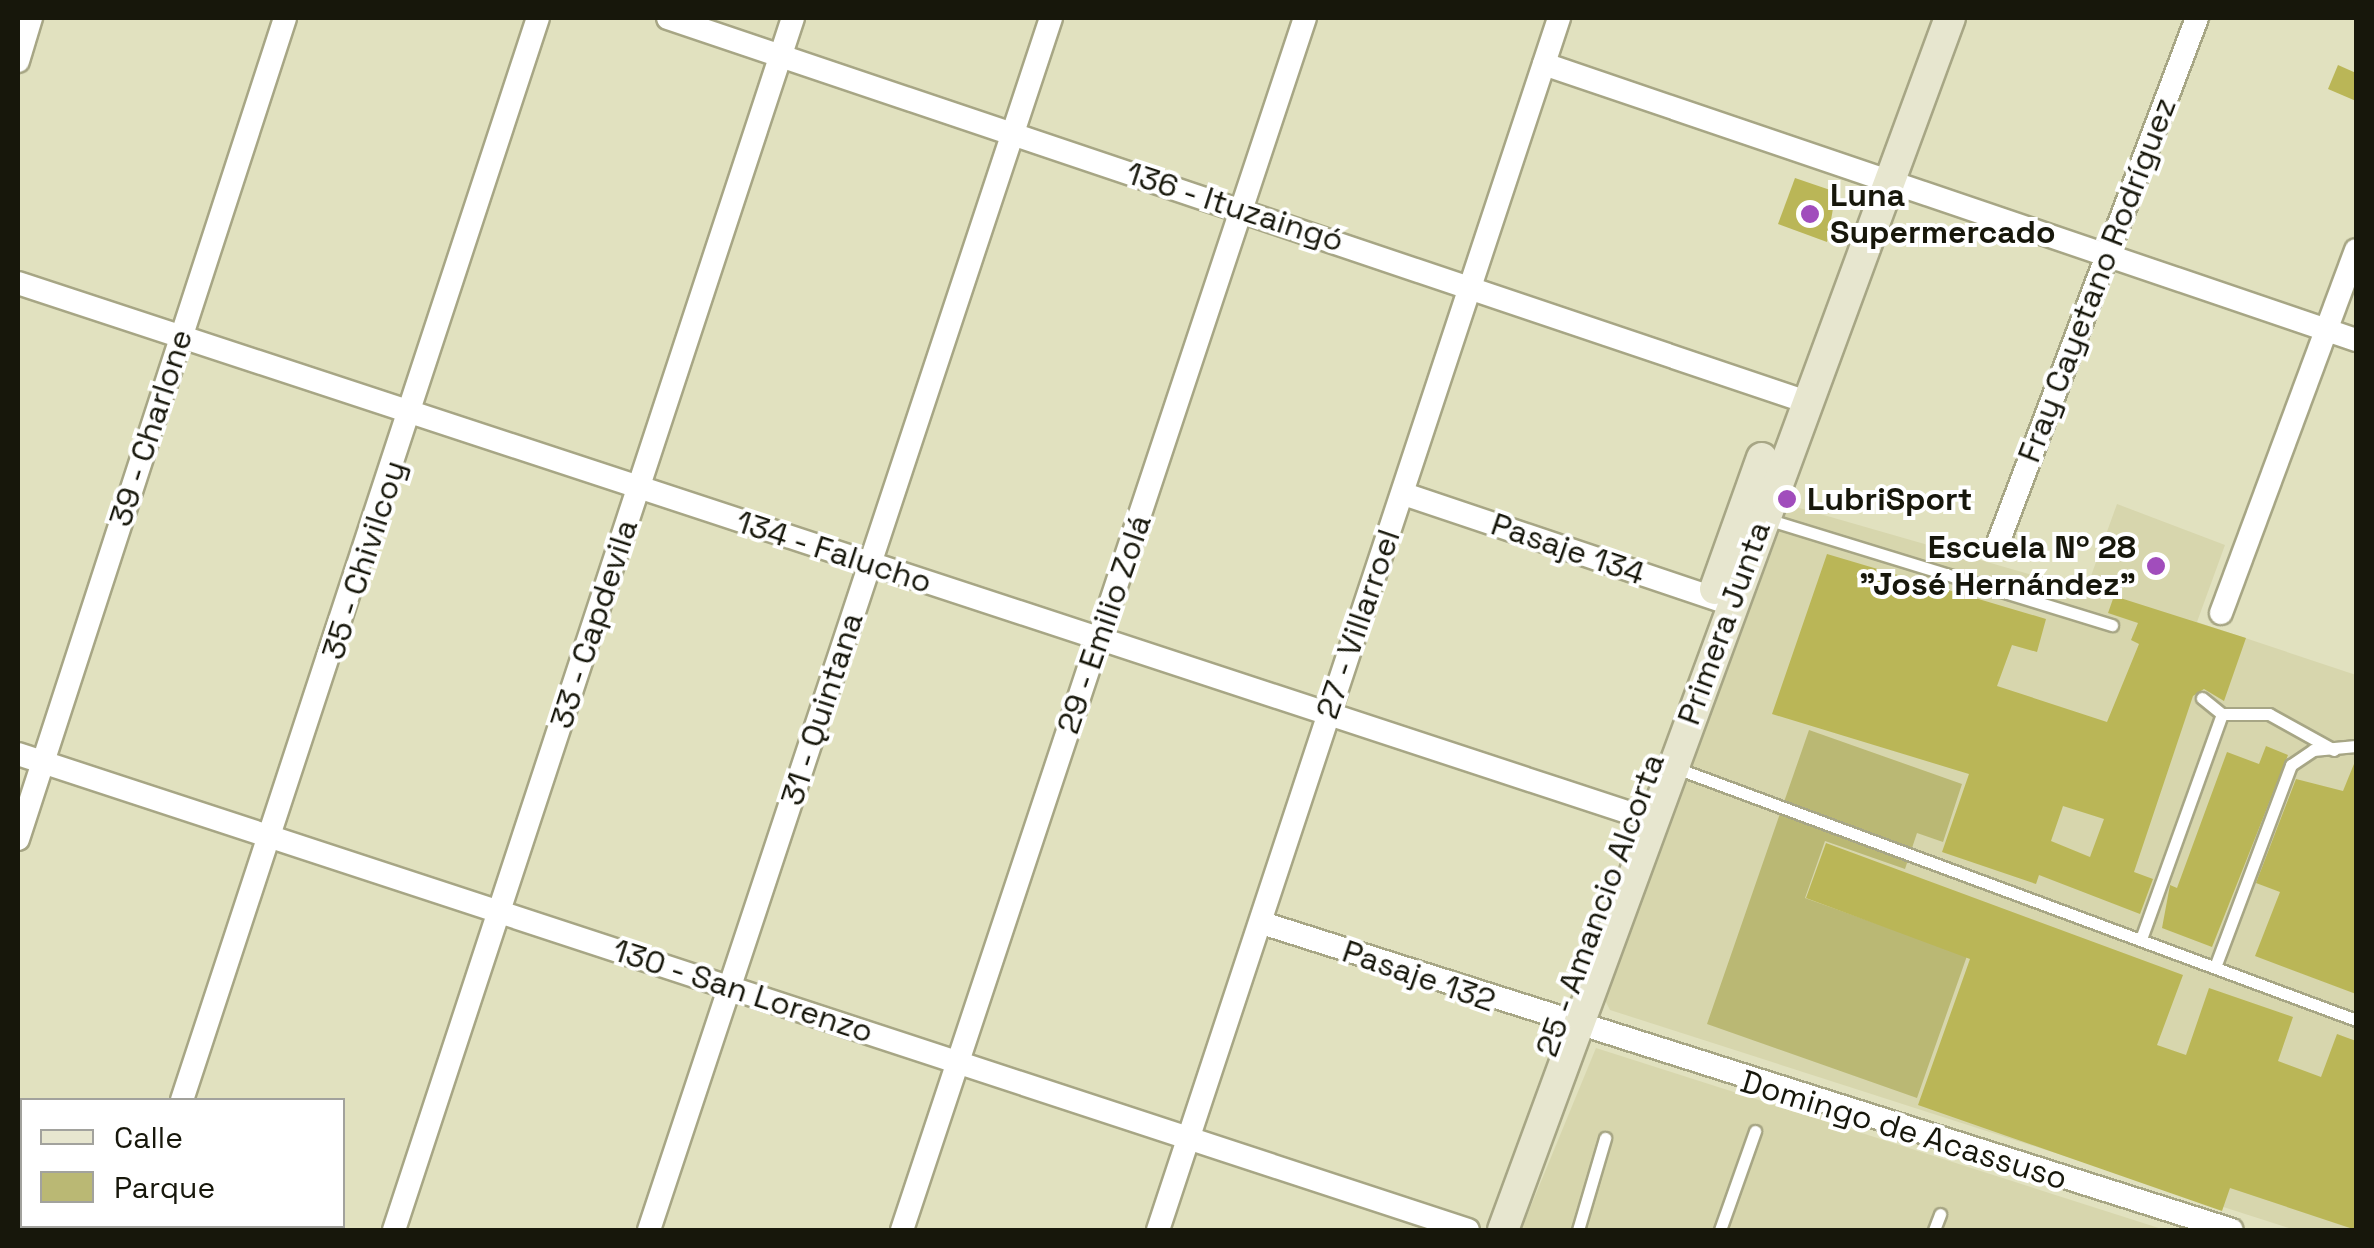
<!DOCTYPE html>
<meta charset="utf-8">
<style>
body{margin:0}
#map{position:relative;width:2374px;height:1248px;overflow:hidden;background:#e1e1bf;font-family:"Space Grotesk",sans-serif}
div>[style]{position:absolute}
.built>*{inset:0;background:#d7d6ad}
.green>*{inset:0;background:#bab874}
.building>*{inset:0;background:#bab657}
.roads{filter:drop-shadow(2px 0 #a7a685) drop-shadow(-2px 0 #a7a685) drop-shadow(0 2px #a7a685) drop-shadow(0 -2px #a7a685)}
.service>*{height:11px;margin:-5.5px;padding:0 5.5px;transform-origin:5.5px;border-radius:5.5px;background:#fff}
.minor>*{height:22px;margin:-11px;padding:0 11px;transform-origin:11px;border-radius:11px;background:#fff}
.secondary>*{height:30px;margin:-15px;padding:0 15px;transform-origin:15px;border-radius:15px;background:#e7e6cf}
.dots>*{width:28px;height:28px;translate:-50% -50%;box-sizing:border-box;border:5px solid #fff;border-radius:50%}
span{translate:-50% -50%;white-space:nowrap;text-align:center;line-height:1.15;-webkit-text-stroke:8px #fff;paint-order:stroke}
.poi-label{font-size:32px;color:#17170b;font-weight:700}
.left{translate:0 -50%;text-align:left}
.right{translate:-100% -50%;text-align:right}
.street-label{font-size:32px;color:#17170b}
.frame{position:absolute;inset:0;border:20px solid #17170b;pointer-events:none}
.legend{position:absolute;left:20px;top:1098px;width:325px;height:130px;box-sizing:border-box;background:#fff;border:2px solid #a2a29d;margin:0;padding:12px 18px;list-style:none;font-size:30px;color:#17170b}
.legend li{display:flex;align-items:center;gap:20px;height:50px}
.legend b{width:50px;border:2px solid #a2a29d}
</style>
<div id="map">
<div class="built">
<i style="clip-path:polygon(2117px 504px,2225px 545px,2197px 622px,2356px 675px,2356px 1230px,2295px 1230px,1610px 1010px,1605px 1000px,1789px 505px,2143px 607px,2087px 587px)"></i>
<i style="clip-path:polygon(1596px 1048px,2165px 1230px,1521px 1230px)"></i>
</div>
<div class="green">
<i style="clip-path:polygon(1809px 730px,1962px 784px,1943px 842px,1917px 833px,1905px 869px,1825px 841px,1805px 898px,1967px 956px,1917px 1098px,1707px 1024px)"></i>
</div>
<div class="building">
<i style="clip-path:polygon(2338px 65px,2356px 73px,2356px 101px,2328px 89px)"></i>
<i style="clip-path:polygon(1795px 178px,1836px 192px,1827px 242px,1778px 224px)"></i>
<i style="clip-path:polygon(evenodd,1827px 554px,2046px 619px,2037px 652px,2012px 645px,1997px 686px,2107px 722px,2139px 644px,2131px 640px,2138px 623px,2108px 613px,2114px 596px,2246px 638px,2224px 701px,2204px 689px,2193px 696px,2134px 872px,2153px 879px,2140px 914px,2039px 875px,2036px 884px,1942px 852px,1969px 774px,1772px 714px,1827px 554px,2063px 806px,2104px 819px,2090px 857px,2051px 841px,2063px 806px)"></i>
<i style="clip-path:polygon(2266px 746px,2288px 755px,2212px 947px,2162px 928px,2170px 885px,2177px 888px,2227px 752px,2259px 764px)"></i>
<i style="clip-path:polygon(2356px 759px,2356px 994px,2255px 956px,2280px 892px,2256px 883px,2296px 779px,2343px 791px)"></i>
<i style="clip-path:polygon(1826px 843px,2183px 975px,2157px 1045px,2186px 1055px,2209px 988px,2293px 1017px,2278px 1061px,2321px 1077px,2337px 1034px,2356px 1041px,2356px 1230px,2230px 1188px,2222px 1211px,1918px 1105px,1970px 959px,1806px 898px)"></i>
</div>
<div class="roads">
<div class="service">
<i style="left:1767px;top:519px;width:361px;rotate:17.1deg"></i>
<i style="left:2202px;top:698px;width:26px;rotate:39deg"></i>
<i style="left:1676px;top:768px;width:725px;rotate:20.33deg"></i>
<i style="left:2141px;top:939px;width:239px;rotate:-70.2deg"></i>
<i style="left:2222px;top:714px;width:47px"></i>
<i style="left:2269px;top:714px;width:74px;rotate:29deg"></i>
<i style="left:2215px;top:967px;width:216px;rotate:-69.4deg"></i>
<i style="left:2291px;top:765px;width:27px;rotate:-34deg"></i>
<i style="left:2313px;top:750px;width:43px;rotate:-5.3deg"></i>
<i style="left:1578px;top:1230px;width:96px;rotate:-73.6deg"></i>
<i style="left:1720px;top:1230px;width:105px;rotate:-70.5deg"></i>
<i style="left:1934px;top:1230px;width:17px;rotate:-69deg"></i>
</div>
<div class="minor">
<i style="left:668px;top:18px;width:1196px;rotate:18.63deg"></i>
<i style="left:18px;top:61px;width:45px;rotate:-73.2deg"></i>
<i style="left:1544px;top:64px;width:858px;rotate:18.77deg"></i>
<i style="left:18px;top:283px;width:1719px;rotate:18.2deg"></i>
<i style="left:1404px;top:494px;width:341px;rotate:18.6deg"></i>
<i style="left:1998px;top:543px;width:561px;rotate:-69.24deg"></i>
<i style="left:2221px;top:613px;width:387px;rotate:-69.6deg"></i>
<i style="left:18px;top:754px;width:1526px;rotate:18.17deg"></i>
<i style="left:18px;top:839px;width:863px;rotate:-71.98deg"></i>
<i style="left:1262px;top:923px;width:1017px;rotate:17.56deg"></i>
<i style="left:182px;top:1100px;width:1139px;rotate:-71.79deg"></i>
<i style="left:25px;top:1226px;width:16px;rotate:15deg"></i>
<i style="left:137px;top:1230px;width:4px;rotate:-63deg"></i>
<i style="left:394px;top:1230px;width:1276px;rotate:-71.78deg"></i>
<i style="left:649px;top:1230px;width:1277px;rotate:-71.65deg"></i>
<i style="left:902px;top:1230px;width:1277px;rotate:-71.61deg"></i>
<i style="left:1158px;top:1230px;width:1277px;rotate:-71.69deg"></i>
</div>
<div class="secondary">
<i style="left:1715px;top:589px;width:139px;rotate:-70.3deg"></i>
<i style="left:1503px;top:1230px;width:1292px;rotate:-69.76deg"></i>
</div>
</div>
<div class="dots">
<i style="left:1810px;top:214px;background:#a14dbc"></i>
<i style="left:1787px;top:499px;background:#a14dbc"></i>
<i style="left:2156px;top:566px;background:#a14dbc"></i>
</div>
<div class="poi-label">
<span class="left" style="left:1830px;top:214px">Luna<br>Supermercado</span>
<span class="left" style="left:1807px;top:499px">LubriSport</span>
<span class="right" style="left:2136px;top:566px">Escuela Nº 28<br>"José Hernández"</span>
</div>
<div class="street-label">
<span style="left:1235px;top:207px;rotate:18deg">136 - Ituzaingó</span>
<span style="left:2097px;top:280px;rotate:-69deg">Fray Cayetano Rodríguez</span>
<span style="left:151px;top:428px;rotate:-72deg">39 - Charlone</span>
<span style="left:1568px;top:549px;rotate:19deg">Pasaje 134</span>
<span style="left:834px;top:552px;rotate:18deg">134 - Falucho</span>
<span style="left:364px;top:560px;rotate:-72deg">35 - Chivilcoy</span>
<span style="left:1724px;top:623px;rotate:-70deg">Primera Junta</span>
<span style="left:594px;top:624px;rotate:-72deg">33 - Capdevila</span>
<span style="left:1104px;top:624px;rotate:-71deg">29 - Emilio Zolá</span>
<span style="left:1358px;top:624px;rotate:-71deg">27 - Villarroel</span>
<span style="left:822px;top:709px;rotate:-72deg">31 - Quintana</span>
<span style="left:1600px;top:905px;rotate:-70deg">25 - Amancio Alcorta</span>
<span style="left:1419px;top:976px;rotate:19deg">Pasaje 132</span>
<span style="left:743px;top:991px;rotate:18deg">130 - San Lorenzo</span>
<span style="left:1904px;top:1130px;rotate:17deg">Domingo de Acassuso</span>
</div>
<div class="frame"></div>
<ul class="legend">
<li><b style="height:12px;background:#e7e6cf"></b>Calle</li>
<li><b style="height:28px;background:#bab874"></b>Parque</li>
</ul>
</div>
